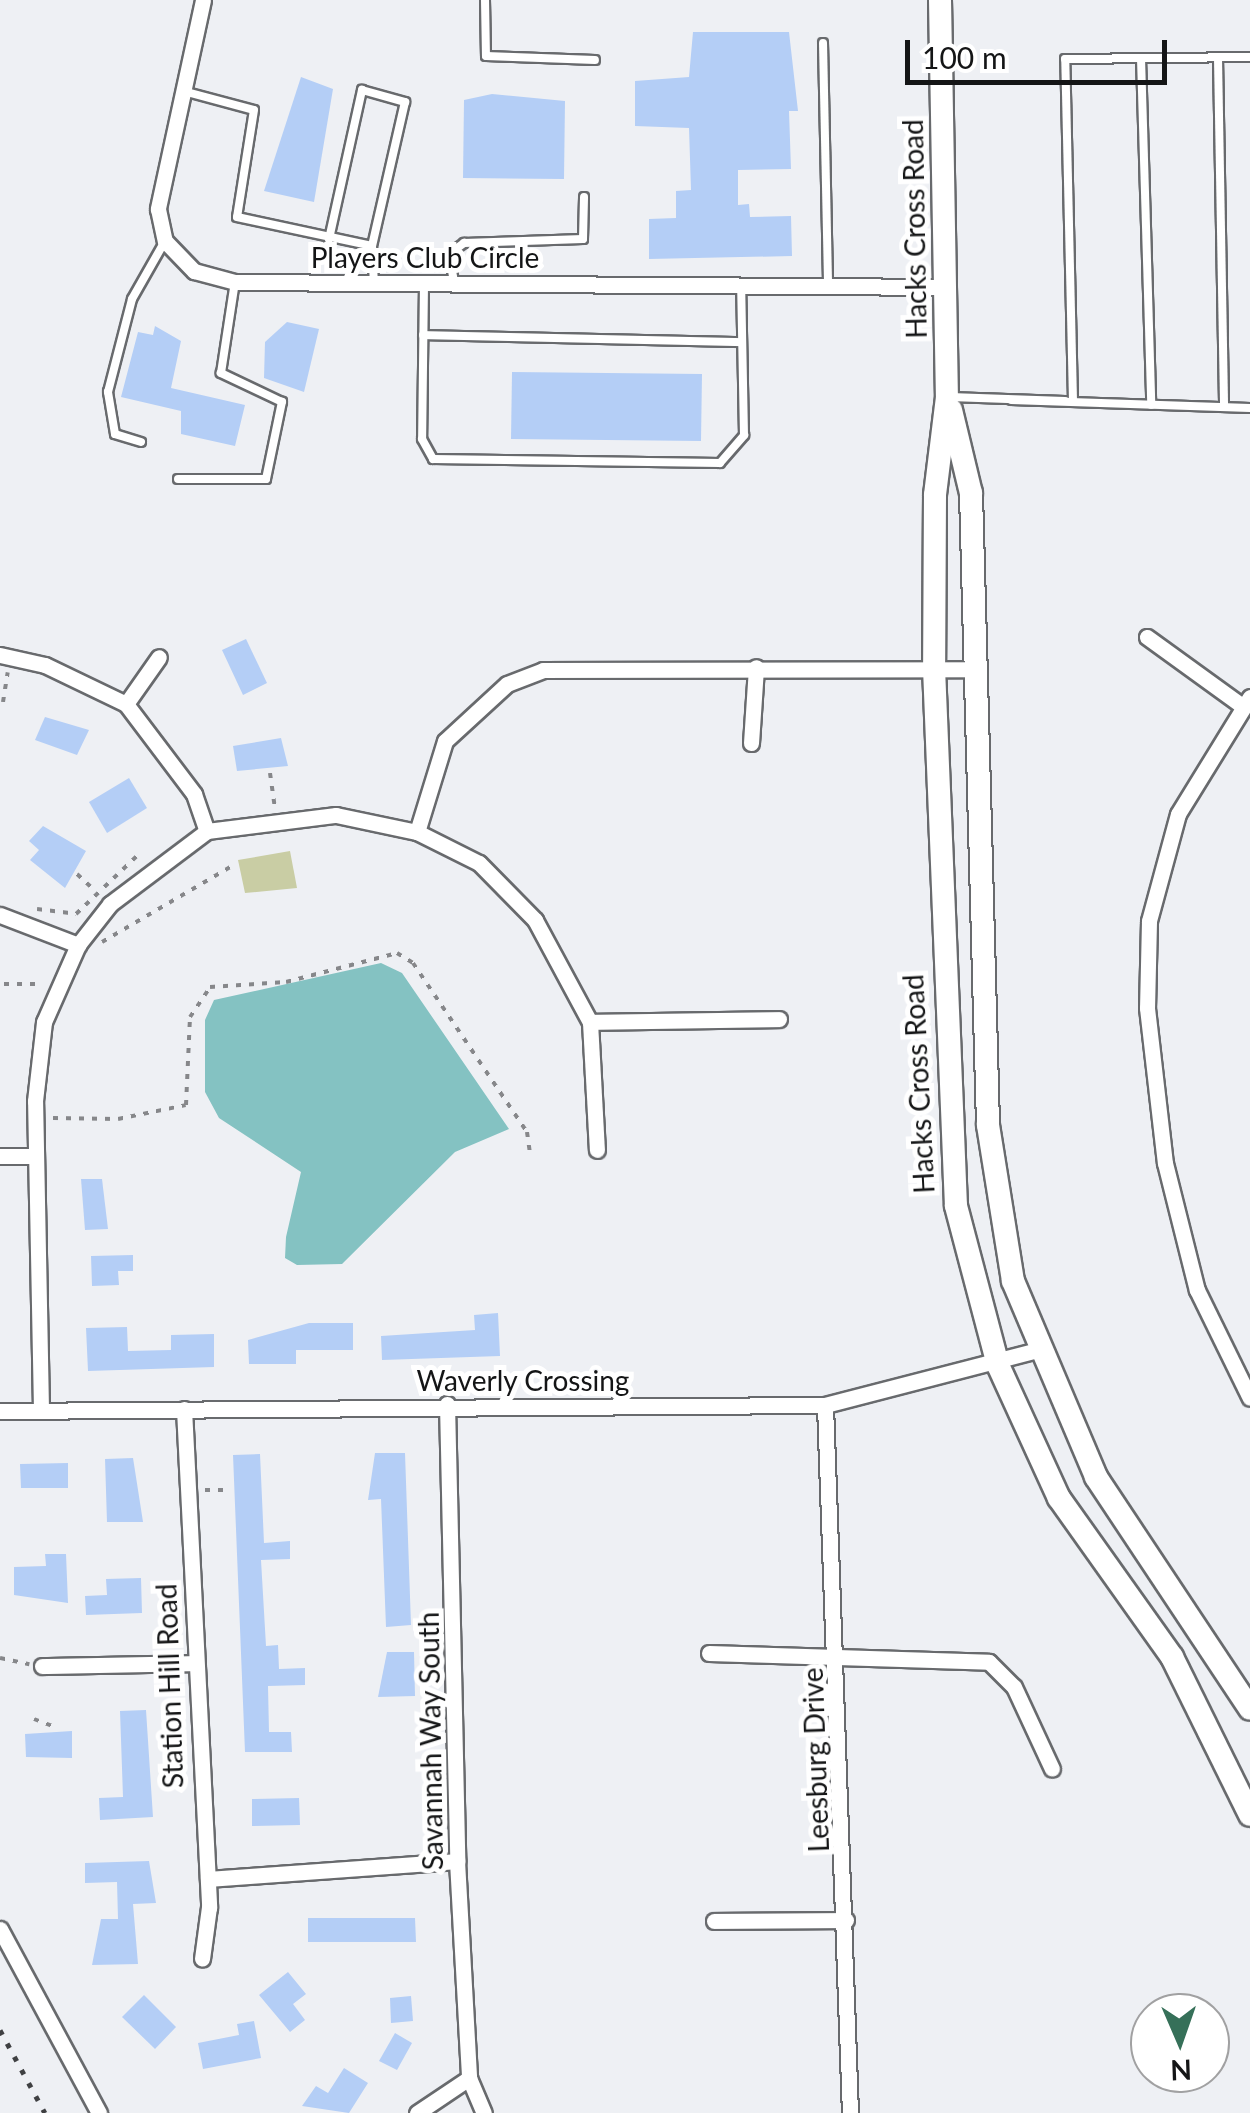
<!DOCTYPE html>
<style>
body{margin:0}
#map{position:relative;width:1250px;height:2113px;overflow:hidden;background:#eef0f4;font-family:Lato,sans-serif}
div>[style]{position:absolute}
.green>*{inset:0;background:#c9cda4}
.water>*{inset:0;background:#84c2c2}
.building>*{inset:0;background:#b4cef6}
.path>*{height:4px;margin-top:-2px;transform-origin:0;background:repeating-linear-gradient(90deg,#86878a 0 5px,transparent 0 13px)}
.roads{filter:drop-shadow(2px 0 #686a6d) drop-shadow(-2px 0 #686a6d) drop-shadow(0 2px #686a6d) drop-shadow(0 -2px #686a6d)}
.service>*{height:8px;margin:-4px;padding:0 4px;transform-origin:4px;border-radius:4px;background:#fff}
.minor>*{height:15px;margin:-7.5px;padding:0 7.5px;transform-origin:7.5px;border-radius:7.5px;background:#fff}
.secondary>*{height:22px;margin:-11px;padding:0 11px;transform-origin:11px;border-radius:11px;background:#fff}
.rail>*{height:5px;margin-top:-2.5px;transform-origin:0;background:repeating-linear-gradient(90deg,#3f4042 0 5px,transparent 0 15px)}
span{translate:-50% -50%;white-space:nowrap;text-align:center;line-height:1.15;-webkit-text-stroke:10px #fff;paint-order:stroke}
.street-label{font-size:28px;color:#141516}
.north{position:absolute;left:1130px;top:1993px;width:100px;height:100px;box-sizing:border-box;background:#fff;border:2px solid #a1a1a2;border-radius:50%;rotate:178deg;font-size:28px;font-weight:700;line-height:40px;text-align:center;color:#141516}
.north::after{content:'';display:block;margin:auto;width:35px;height:45px;background:#367059;clip-path:polygon(50% 0,100% 100%,50% 72%,0 100%)}
.scale{position:absolute;left:905px;top:40px;width:262px;height:45px;box-sizing:border-box;border:5px solid #141516;border-top:0;padding-left:12px;font-size:30px;line-height:35px;white-space:nowrap;color:#141516;-webkit-text-stroke:8px #fff;paint-order:stroke}
</style>
<div id="map">
<div class="green">
<i style="clip-path:polygon(290px 851px,297px 888px,245px 893px,238px 860px)"></i>
</div>
<div class="water">
<i style="clip-path:polygon(381px 963px,402px 973px,509px 1129px,455px 1152px,342px 1264px,297px 1265px,285px 1258px,286px 1237px,301px 1172px,219px 1118px,205px 1092px,205px 1020px,214px 1000px)"></i>
</div>
<div class="building">
<i style="clip-path:polygon(693px 32px,789px 32px,798px 111px,789px 111px,791px 169px,738px 170px,738px 205px,749px 204px,750px 217px,791px 216px,792px 256px,649px 259px,649px 219px,676px 218px,676px 191px,691px 190px,689px 128px,635px 126px,635px 81px,689px 77px)"></i>
<i style="clip-path:polygon(301px 77px,333px 89px,314px 202px,264px 191px)"></i>
<i style="clip-path:polygon(492px 94px,565px 101px,564px 179px,463px 178px,464px 100px)"></i>
<i style="clip-path:polygon(287px 322px,319px 329px,304px 392px,264px 378px,265px 342px)"></i>
<i style="clip-path:polygon(155px 326px,181px 341px,171px 388px,245px 405px,235px 446px,181px 434px,181px 411px,121px 397px,138px 332px,153px 335px)"></i>
<i style="clip-path:polygon(512px 372px,702px 374px,701px 441px,511px 439px)"></i>
<i style="clip-path:polygon(246px 639px,267px 683px,243px 695px,222px 650px)"></i>
<i style="clip-path:polygon(45px 717px,89px 730px,77px 755px,35px 740px)"></i>
<i style="clip-path:polygon(281px 738px,288px 766px,237px 771px,233px 746px)"></i>
<i style="clip-path:polygon(129px 778px,147px 808px,107px 833px,89px 802px)"></i>
<i style="clip-path:polygon(43px 826px,86px 851px,65px 888px,30px 860px,39px 850px,29px 841px)"></i>
<i style="clip-path:polygon(81px 1179px,102px 1179px,108px 1229px,85px 1230px)"></i>
<i style="clip-path:polygon(133px 1255px,133px 1271px,118px 1271px,119px 1285px,92px 1286px,91px 1256px)"></i>
<i style="clip-path:polygon(498px 1313px,500px 1356px,382px 1360px,381px 1336px,475px 1330px,474px 1315px)"></i>
<i style="clip-path:polygon(309px 1323px,353px 1323px,353px 1350px,296px 1350px,296px 1364px,249px 1364px,248px 1340px)"></i>
<i style="clip-path:polygon(127px 1327px,128px 1351px,171px 1350px,171px 1335px,214px 1334px,214px 1367px,88px 1371px,86px 1328px)"></i>
<i style="clip-path:polygon(375px 1453px,405px 1453px,411px 1625px,386px 1627px,381px 1499px,368px 1500px)"></i>
<i style="clip-path:polygon(260px 1454px,264px 1543px,290px 1541px,290px 1559px,261px 1560px,266px 1646px,278px 1645px,279px 1669px,305px 1668px,305px 1685px,268px 1686px,269px 1732px,291px 1732px,292px 1752px,245px 1752px,233px 1455px)"></i>
<i style="clip-path:polygon(133px 1458px,143px 1522px,107px 1522px,105px 1459px)"></i>
<i style="clip-path:polygon(68px 1463px,68px 1488px,21px 1488px,20px 1464px)"></i>
<i style="clip-path:polygon(45px 1554px,66px 1554px,68px 1603px,14px 1595px,14px 1567px,46px 1566px)"></i>
<i style="clip-path:polygon(141px 1578px,142px 1613px,86px 1615px,85px 1596px,107px 1595px,106px 1579px)"></i>
<i style="clip-path:polygon(387px 1652px,414px 1652px,415px 1696px,378px 1697px)"></i>
<i style="clip-path:polygon(146px 1710px,153px 1817px,100px 1820px,99px 1798px,123px 1797px,120px 1711px)"></i>
<i style="clip-path:polygon(72px 1731px,72px 1758px,26px 1757px,25px 1734px)"></i>
<i style="clip-path:polygon(299px 1798px,300px 1825px,252px 1826px,252px 1799px)"></i>
<i style="clip-path:polygon(149px 1861px,156px 1903px,133px 1904px,138px 1964px,92px 1965px,101px 1919px,118px 1919px,117px 1882px,85px 1883px,85px 1863px)"></i>
<i style="clip-path:polygon(308px 1918px,415px 1918px,416px 1942px,308px 1942px)"></i>
<i style="clip-path:polygon(288px 1972px,306px 1994px,293px 2004px,305px 2020px,290px 2032px,259px 1995px)"></i>
<i style="clip-path:polygon(144px 1995px,176px 2027px,155px 2049px,122px 2017px)"></i>
<i style="clip-path:polygon(411px 1996px,413px 2021px,391px 2023px,390px 1998px)"></i>
<i style="clip-path:polygon(254px 2021px,261px 2058px,203px 2069px,198px 2043px,239px 2035px,237px 2024px)"></i>
<i style="clip-path:polygon(395px 2033px,412px 2043px,397px 2070px,379px 2061px)"></i>
<i style="clip-path:polygon(344px 2068px,368px 2083px,349px 2113px,302px 2106px,316px 2086px,328px 2093px)"></i>
</div>
<div class="path">
<i style="left:3px;top:702px;width:30px;rotate:-81deg"></i>
<i style="left:270px;top:773px;width:35px;rotate:82deg"></i>
<i style="left:77px;top:874px;width:25px;rotate:43deg"></i>
<i style="left:37px;top:909px;width:39px;rotate:7deg"></i>
<i style="left:76px;top:914px;width:84px;rotate:-43.6deg"></i>
<i style="left:102px;top:942px;width:151px;rotate:-30.3deg"></i>
<i style="left:4px;top:984px;width:39px"></i>
<i style="left:53px;top:1118px;width:65px;rotate:0.9deg"></i>
<i style="left:118px;top:1119px;width:69px;rotate:-11.6deg"></i>
<i style="left:186px;top:1105px;width:88px;rotate:-87.4deg"></i>
<i style="left:190px;top:1017px;width:36px;rotate:-56deg"></i>
<i style="left:210px;top:987px;width:76px;rotate:-3.8deg"></i>
<i style="left:286px;top:982px;width:115px;rotate:-14.6deg"></i>
<i style="left:397px;top:953px;width:19px;rotate:32deg"></i>
<i style="left:413px;top:963px;width:204px;rotate:56deg"></i>
<i style="left:527px;top:1132px;width:22px;rotate:82deg"></i>
<i style="left:205px;top:1490px;width:25px"></i>
<i style="left:0;top:1658px;width:30px;rotate:12deg"></i>
<i style="left:34px;top:1719px;width:25px;rotate:21deg"></i>
</div>
<div class="roads">
<div class="service">
<i style="left:485px;top:0;width:56px;rotate:89deg"></i>
<i style="left:486px;top:56px;width:109px;rotate:2.1deg"></i>
<i style="left:823px;top:43px;width:242px;rotate:88.8deg"></i>
<i style="left:1141px;top:58px;width:347px;rotate:88.3deg"></i>
<i style="left:1218px;top:58px;width:349px;rotate:89deg"></i>
<i style="left:183px;top:91px;width:73px;rotate:15deg"></i>
<i style="left:254px;top:110px;width:108px;rotate:99deg"></i>
<i style="left:237px;top:217px;width:138px;rotate:12.1deg"></i>
<i style="left:372px;top:246px;width:36px;rotate:87deg"></i>
<i style="left:329px;top:239px;width:153px;rotate:-77.5deg"></i>
<i style="left:362px;top:90px;width:45px;rotate:15.6deg"></i>
<i style="left:405px;top:102px;width:148px;rotate:102.9deg"></i>
<i style="left:454px;top:282px;width:28px;rotate:-100deg"></i>
<i style="left:449px;top:254px;width:19px;rotate:-36deg"></i>
<i style="left:464px;top:243px;width:119px;rotate:-1.9deg"></i>
<i style="left:583px;top:239px;width:42px;rotate:-88.6deg"></i>
<i style="left:424px;top:284px;width:155px;rotate:90.7deg"></i>
<i style="left:422px;top:439px;width:23px;rotate:61deg"></i>
<i style="left:433px;top:459px;width:287px;rotate:0.8deg"></i>
<i style="left:720px;top:463px;width:37px;rotate:-49deg"></i>
<i style="left:744px;top:435px;width:152px;rotate:-91.1deg"></i>
<i style="left:423px;top:335px;width:319px;rotate:1.3deg"></i>
<i style="left:950px;top:397px;width:115px;rotate:2deg"></i>
<i style="left:1011px;top:400px;width:239px;rotate:1.9deg"></i>
<i style="left:1073px;top:401px;width:342px;rotate:-91.3deg"></i>
<i style="left:1065px;top:59px;width:185px;rotate:-0.6deg"></i>
<i style="left:141px;top:442px;width:27px;rotate:-163deg"></i>
<i style="left:115px;top:434px;width:43px;rotate:-99.5deg"></i>
<i style="left:108px;top:392px;width:96px;rotate:-75.5deg"></i>
<i style="left:132px;top:299px;width:67px;rotate:-60.4deg"></i>
<i style="left:178px;top:479px;width:88px"></i>
<i style="left:266px;top:479px;width:79px;rotate:-78.3deg"></i>
<i style="left:282px;top:402px;width:68px;rotate:-154.6deg"></i>
<i style="left:221px;top:373px;width:92px;rotate:-81.3deg"></i>
</div>
<div class="minor">
<i style="left:203px;top:0;width:214px;rotate:102.2deg"></i>
<i style="left:158px;top:209px;width:33px;rotate:78deg"></i>
<i style="left:165px;top:241px;width:42px;rotate:46deg"></i>
<i style="left:194px;top:271px;width:42px;rotate:15deg"></i>
<i style="left:235px;top:282px;width:711px;rotate:0.4deg"></i>
<i style="left:1147px;top:637px;width:116px;rotate:35.9deg"></i>
<i style="left:0;top:655px;width:46px;rotate:12.5deg"></i>
<i style="left:45px;top:665px;width:90px;rotate:25.7deg"></i>
<i style="left:126px;top:704px;width:113px;rotate:52.9deg"></i>
<i style="left:194px;top:794px;width:39px;rotate:71deg"></i>
<i style="left:1250px;top:697px;width:137px;rotate:121.6deg"></i>
<i style="left:1178px;top:814px;width:111px;rotate:105.2deg"></i>
<i style="left:1149px;top:921px;width:87px;rotate:91.3deg"></i>
<i style="left:1147px;top:1008px;width:156px;rotate:83.4deg"></i>
<i style="left:1165px;top:1163px;width:131px;rotate:75.9deg"></i>
<i style="left:1197px;top:1290px;width:120px;rotate:63.9deg"></i>
<i style="left:126px;top:704px;width:57px;rotate:-54.9deg"></i>
<i style="left:751px;top:743px;width:76px;rotate:-86.2deg"></i>
<i style="left:417px;top:832px;width:95px;rotate:-72.9deg"></i>
<i style="left:445px;top:741px;width:84px;rotate:-42.6deg"></i>
<i style="left:507px;top:684px;width:39px;rotate:-21deg"></i>
<i style="left:543px;top:670px;width:433px;rotate:-0.1deg"></i>
<i style="left:0;top:915px;width:84px;rotate:21deg"></i>
<i style="left:590px;top:1022px;width:189px;rotate:-0.9deg"></i>
<i style="left:0;top:1156px;width:35px"></i>
<i style="left:447px;top:1404px;width:457px;rotate:88.7deg"></i>
<i style="left:457px;top:1861px;width:217px;rotate:86.8deg"></i>
<i style="left:469px;top:2078px;width:38px;rotate:67deg"></i>
<i style="left:825px;top:1405px;width:708px;rotate:87.98deg"></i>
<i style="left:41px;top:1409px;width:308px;rotate:-91.1deg"></i>
<i style="left:35px;top:1101px;width:80px;rotate:-83.5deg"></i>
<i style="left:44px;top:1022px;width:84px;rotate:-66.2deg"></i>
<i style="left:78px;top:945px;width:52px;rotate:-52deg"></i>
<i style="left:110px;top:904px;width:121px;rotate:-37deg"></i>
<i style="left:207px;top:831px;width:130px;rotate:-7.1deg"></i>
<i style="left:336px;top:815px;width:83px;rotate:11.9deg"></i>
<i style="left:417px;top:832px;width:69px;rotate:26.6deg"></i>
<i style="left:479px;top:863px;width:80px;rotate:45.5deg"></i>
<i style="left:535px;top:920px;width:116px;rotate:61.7deg"></i>
<i style="left:590px;top:1022px;width:128px;rotate:86.9deg"></i>
<i style="left:184px;top:1409px;width:499px;rotate:87.1deg"></i>
<i style="left:209px;top:1907px;width:52px;rotate:97.7deg"></i>
<i style="left:0;top:1411px;width:825px;rotate:-0.42deg"></i>
<i style="left:825px;top:1405px;width:220px;rotate:-14.5deg"></i>
<i style="left:709px;top:1653px;width:280px;rotate:1.8deg"></i>
<i style="left:989px;top:1662px;width:35px;rotate:45deg"></i>
<i style="left:1014px;top:1687px;width:90px;rotate:65.1deg"></i>
<i style="left:42px;top:1666px;width:151px;rotate:-1.1deg"></i>
<i style="left:208px;top:1879px;width:250px;rotate:-4.1deg"></i>
<i style="left:714px;top:1921px;width:132px;rotate:-0.4deg"></i>
<i style="left:0;top:1929px;width:209px;rotate:61.7deg"></i>
<i style="left:417px;top:2113px;width:63px;rotate:-33.9deg"></i>
</div>
<div class="secondary">
<i style="left:940px;top:0;width:397px;rotate:89deg"></i>
<i style="left:947px;top:397px;width:99px;rotate:97deg"></i>
<i style="left:935px;top:495px;width:173px;rotate:90.3deg"></i>
<i style="left:934px;top:668px;width:538px;rotate:87.66deg"></i>
<i style="left:956px;top:1206px;width:164px;rotate:75.2deg"></i>
<i style="left:998px;top:1365px;width:146px;rotate:65.4deg"></i>
<i style="left:1059px;top:1498px;width:195px;rotate:54.6deg"></i>
<i style="left:1172px;top:1657px;width:176px;rotate:63.7deg"></i>
<i style="left:951px;top:410px;width:85px;rotate:76.5deg"></i>
<i style="left:971px;top:493px;width:632px;rotate:88.46deg"></i>
<i style="left:988px;top:1125px;width:158px;rotate:80.9deg"></i>
<i style="left:1013px;top:1281px;width:213px;rotate:67deg"></i>
<i style="left:1096px;top:1477px;width:278px;rotate:56.4deg"></i>
</div>
</div>
<div class="rail">
<i style="left:0;top:2030px;width:94px;rotate:61.5deg"></i>
</div>
<div class="street-label">
<span style="left:914px;top:229px;rotate:-91deg">Hacks Cross Road</span>
<span style="left:425px;top:257px">Players Club Circle</span>
<span style="left:918px;top:1084px;rotate:-93deg">Hacks Cross Road</span>
<span style="left:523px;top:1380px">Waverly Crossing</span>
<span style="left:169px;top:1686px;rotate:-92deg">Station Hill Road</span>
<span style="left:430px;top:1741px;rotate:-91deg">Savannah Way South</span>
<span style="left:815px;top:1760px;rotate:-92deg">Leesburg Drive</span>
</div>
<div class="north">N</div>
<div class="scale">100 m</div>
</div>
